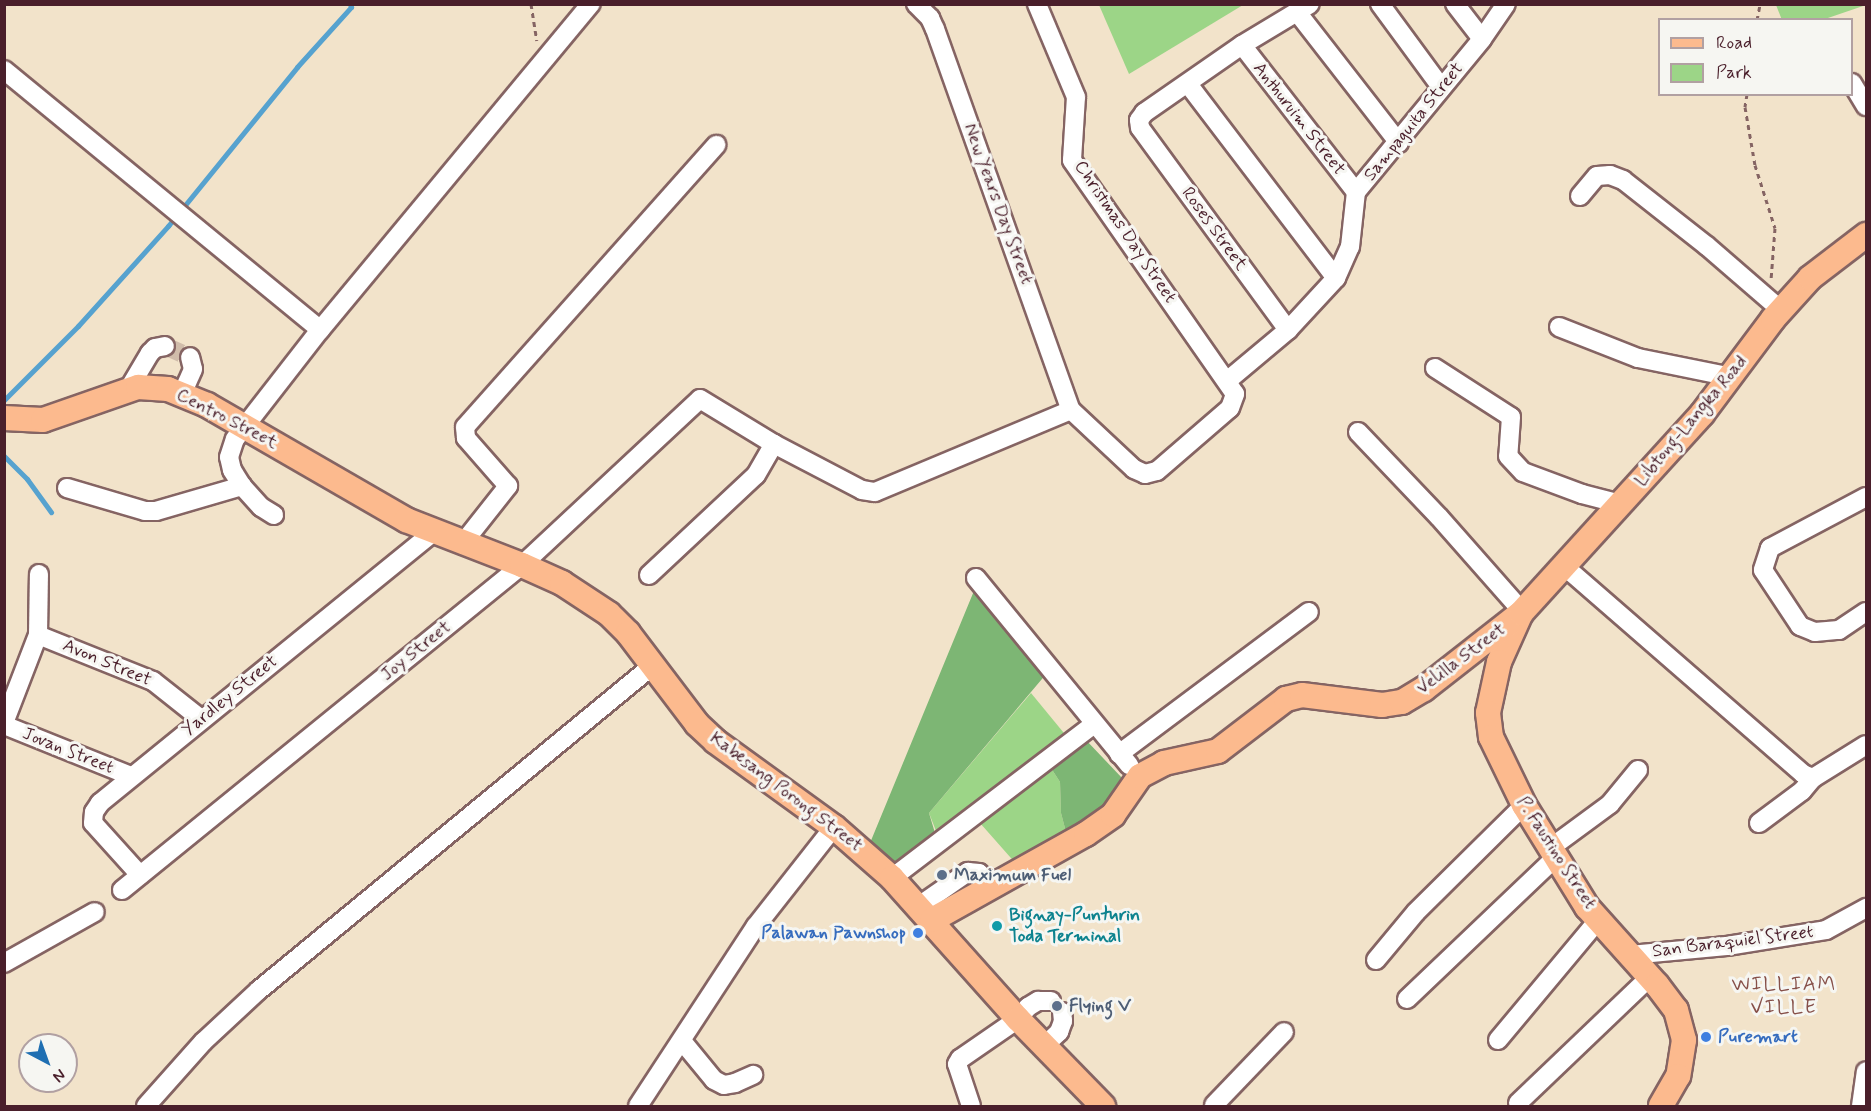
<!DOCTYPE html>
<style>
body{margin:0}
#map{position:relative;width:1871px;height:1111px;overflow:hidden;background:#f2e3ca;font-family:Mynerve,sans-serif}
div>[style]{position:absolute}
.green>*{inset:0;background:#9cd587}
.forest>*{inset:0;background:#7db674}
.stream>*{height:5px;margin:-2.5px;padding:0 2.5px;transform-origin:2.5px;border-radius:2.5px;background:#56a2cf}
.minor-tunnel>*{height:18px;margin-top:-9px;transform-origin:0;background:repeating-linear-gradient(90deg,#d0bcaa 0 18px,transparent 0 27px)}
.path>*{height:3px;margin-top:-1.5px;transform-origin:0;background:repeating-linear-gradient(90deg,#856463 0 4.5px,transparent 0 9px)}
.roads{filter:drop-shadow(2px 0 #856463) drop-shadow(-2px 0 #856463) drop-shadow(0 2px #856463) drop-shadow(0 -2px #856463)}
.minor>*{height:18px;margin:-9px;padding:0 9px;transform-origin:9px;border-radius:9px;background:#fff}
.major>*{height:24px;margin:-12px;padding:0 12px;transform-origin:12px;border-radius:12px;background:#fcba8e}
.dots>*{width:16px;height:16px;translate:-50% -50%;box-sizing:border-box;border:3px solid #f6f6f2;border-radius:50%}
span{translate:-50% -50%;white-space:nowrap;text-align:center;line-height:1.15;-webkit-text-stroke:6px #f6f6f2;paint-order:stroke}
.street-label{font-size:18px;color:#4a1f2b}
.service-label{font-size:18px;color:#4e5e75;font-weight:700}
.left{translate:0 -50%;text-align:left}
.culture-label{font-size:18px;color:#0d838f;font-weight:700}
.shop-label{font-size:18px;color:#366cbe;font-weight:700}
.right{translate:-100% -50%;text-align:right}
.neighbourhood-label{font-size:20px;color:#864f48;letter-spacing:1.5px}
.frame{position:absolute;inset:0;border:6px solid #4a1f2b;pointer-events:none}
.legend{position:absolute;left:1658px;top:18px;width:195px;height:78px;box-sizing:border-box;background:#f6f6f2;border:2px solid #b1a0a2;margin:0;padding:8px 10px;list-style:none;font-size:18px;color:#4a1f2b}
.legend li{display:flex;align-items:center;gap:12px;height:30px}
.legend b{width:30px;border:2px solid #b1a0a2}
.north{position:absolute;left:18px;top:1033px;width:60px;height:60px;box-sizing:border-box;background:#f6f6f2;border:2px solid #b1a0a2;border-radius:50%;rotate:139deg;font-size:16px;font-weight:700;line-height:24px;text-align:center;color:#4a1f2b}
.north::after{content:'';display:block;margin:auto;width:21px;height:27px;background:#1f6fb2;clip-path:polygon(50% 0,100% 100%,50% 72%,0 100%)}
</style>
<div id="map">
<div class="green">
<i style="clip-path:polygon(1099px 5px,1243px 5px,1129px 74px)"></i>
<i style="clip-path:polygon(1776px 5px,1866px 4px,1866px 5px,1825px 19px,1782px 20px)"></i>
<i style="clip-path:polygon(1031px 693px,1068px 738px,938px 836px,929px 813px)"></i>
<i style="clip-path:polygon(1051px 768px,1060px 782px,1061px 813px,1067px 836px,1018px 866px,980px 823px)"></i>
</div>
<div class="forest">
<i style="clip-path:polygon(976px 586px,1047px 673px,929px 813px,935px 833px,893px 866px,870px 843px)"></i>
<i style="clip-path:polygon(1085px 739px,1123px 779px,1105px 807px,1067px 836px,1061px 813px,1060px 782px,1051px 768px)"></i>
</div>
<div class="stream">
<i style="left:4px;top:400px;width:105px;rotate:-45deg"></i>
<i style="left:78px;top:326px;width:135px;rotate:-48deg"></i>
<i style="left:168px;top:226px;width:205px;rotate:-50.9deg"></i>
<i style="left:297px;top:67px;width:81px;rotate:-48deg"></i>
<i style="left:351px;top:7px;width:3px;rotate:-108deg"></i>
<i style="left:4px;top:456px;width:33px;rotate:45deg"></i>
<i style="left:27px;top:479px;width:41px;rotate:54deg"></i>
</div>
<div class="minor-tunnel">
<i style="left:165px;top:346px;width:27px;rotate:24deg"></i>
</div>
<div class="path">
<i style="left:531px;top:4px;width:37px;rotate:81deg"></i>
<i style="left:1757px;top:20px;width:16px;rotate:-79deg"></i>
<i style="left:1747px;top:94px;width:13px;rotate:99deg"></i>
<i style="left:1745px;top:107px;width:59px;rotate:80.2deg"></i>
<i style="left:1755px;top:165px;width:66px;rotate:72.4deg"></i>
<i style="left:1775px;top:228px;width:52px;rotate:94.4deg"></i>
</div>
<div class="roads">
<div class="minor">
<i style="left:916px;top:4px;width:20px;rotate:45deg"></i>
<i style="left:930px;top:18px;width:12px;rotate:66deg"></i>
<i style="left:935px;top:29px;width:405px;rotate:70.4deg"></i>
<i style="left:1071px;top:410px;width:86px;rotate:43.1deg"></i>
<i style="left:1134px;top:469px;width:12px;rotate:24deg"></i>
<i style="left:1145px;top:474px;width:12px;rotate:-14deg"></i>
<i style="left:1157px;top:471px;width:96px;rotate:-40.8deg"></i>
<i style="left:1230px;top:408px;width:15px;rotate:-70deg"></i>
<i style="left:1235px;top:394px;width:285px;rotate:-124.9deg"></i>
<i style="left:1072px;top:160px;width:63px;rotate:-86.4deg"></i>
<i style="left:1076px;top:97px;width:101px;rotate:-112.8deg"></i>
<i style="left:1380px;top:4px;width:103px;rotate:53.7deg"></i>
<i style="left:1455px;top:4px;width:44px;rotate:52.4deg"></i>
<i style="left:1297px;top:12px;width:166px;rotate:52.1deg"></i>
<i style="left:1242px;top:45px;width:186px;rotate:52.2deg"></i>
<i style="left:4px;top:70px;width:409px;rotate:39.4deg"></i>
<i style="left:1852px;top:83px;width:27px;rotate:59deg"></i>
<i style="left:1188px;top:84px;width:244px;rotate:52.7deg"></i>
<i style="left:1580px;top:196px;width:26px;rotate:-50deg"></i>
<i style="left:1597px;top:176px;width:13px;rotate:-4deg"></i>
<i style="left:1610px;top:175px;width:14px;rotate:21deg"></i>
<i style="left:1623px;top:180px;width:107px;rotate:38.2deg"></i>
<i style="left:1707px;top:246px;width:98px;rotate:40.9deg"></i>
<i style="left:1559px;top:327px;width:85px;rotate:21.4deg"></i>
<i style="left:1638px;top:358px;width:95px;rotate:11.5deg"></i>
<i style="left:1288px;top:330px;width:250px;rotate:-126.2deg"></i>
<i style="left:1140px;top:128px;width:8px;rotate:-97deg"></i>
<i style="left:1139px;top:120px;width:9px;rotate:-54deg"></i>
<i style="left:1144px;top:113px;width:119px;rotate:-34.8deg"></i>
<i style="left:1242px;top:45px;width:79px;rotate:-31.1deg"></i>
<i style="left:1435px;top:368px;width:90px;rotate:32.8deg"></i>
<i style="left:1511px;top:417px;width:39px;rotate:94deg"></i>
<i style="left:1508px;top:456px;width:22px;rotate:47deg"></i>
<i style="left:1523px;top:472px;width:63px;rotate:20.4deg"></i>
<i style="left:1582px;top:494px;width:40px;rotate:14.4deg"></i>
<i style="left:1227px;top:381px;width:80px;rotate:-39.9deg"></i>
<i style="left:1288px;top:330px;width:71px;rotate:-47.3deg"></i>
<i style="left:1336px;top:278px;width:34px;rotate:-66deg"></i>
<i style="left:1350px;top:247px;width:55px;rotate:-83.8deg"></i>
<i style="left:1356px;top:192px;width:198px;rotate:-50.5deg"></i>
<i style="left:1482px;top:39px;width:42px;rotate:-55.6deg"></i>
<i style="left:128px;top:390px;width:43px;rotate:-59.3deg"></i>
<i style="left:150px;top:353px;width:7px;rotate:-45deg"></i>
<i style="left:155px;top:348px;width:10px;rotate:-11deg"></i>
<i style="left:182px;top:394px;width:27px;rotate:-66deg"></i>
<i style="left:193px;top:369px;width:12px;rotate:-104deg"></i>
<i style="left:1358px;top:432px;width:117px;rotate:46.4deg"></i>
<i style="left:1439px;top:517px;width:125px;rotate:48.6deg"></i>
<i style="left:67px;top:488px;width:81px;rotate:16.4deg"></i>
<i style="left:145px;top:511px;width:11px"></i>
<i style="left:156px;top:511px;width:90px;rotate:-16.2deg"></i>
<i style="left:1866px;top:497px;width:109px;rotate:152deg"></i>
<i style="left:1770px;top:548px;width:23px;rotate:108deg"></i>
<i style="left:1763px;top:570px;width:67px;rotate:56.5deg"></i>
<i style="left:1800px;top:626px;width:16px;rotate:22deg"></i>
<i style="left:1815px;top:632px;width:24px;rotate:-5deg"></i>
<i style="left:1839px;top:630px;width:32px;rotate:-34deg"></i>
<i style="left:274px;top:515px;width:15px;rotate:-148deg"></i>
<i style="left:261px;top:507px;width:28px;rotate:-132deg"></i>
<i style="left:242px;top:486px;width:19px;rotate:-122deg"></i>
<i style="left:232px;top:470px;width:13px;rotate:-103deg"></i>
<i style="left:229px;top:457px;width:19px;rotate:-72deg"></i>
<i style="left:235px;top:439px;width:138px;rotate:-52.1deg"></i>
<i style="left:320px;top:330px;width:424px;rotate:-50.3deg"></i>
<i style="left:463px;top:543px;width:73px;rotate:-51.7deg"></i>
<i style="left:508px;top:486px;width:64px;rotate:-131.2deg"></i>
<i style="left:466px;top:438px;width:11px;rotate:-95deg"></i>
<i style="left:465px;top:427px;width:378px;rotate:-48.3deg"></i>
<i style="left:1564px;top:566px;width:317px;rotate:41deg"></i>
<i style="left:1803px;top:774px;width:11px;rotate:22deg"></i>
<i style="left:1813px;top:778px;width:62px;rotate:-31.9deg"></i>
<i style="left:649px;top:575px;width:146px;rotate:-43.1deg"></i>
<i style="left:756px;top:475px;width:36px;rotate:-60deg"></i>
<i style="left:976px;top:578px;width:242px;rotate:50.7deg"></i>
<i style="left:38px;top:635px;width:124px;rotate:21.8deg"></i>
<i style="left:153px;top:681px;width:61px;rotate:38.4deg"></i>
<i style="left:4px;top:723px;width:94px;rotate:-68.9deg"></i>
<i style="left:38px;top:635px;width:61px;rotate:-89.1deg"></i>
<i style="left:4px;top:725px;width:137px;rotate:21.9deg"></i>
<i style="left:1119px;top:754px;width:237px;rotate:-36.8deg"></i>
<i style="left:1759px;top:823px;width:54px;rotate:-36.7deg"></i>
<i style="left:1802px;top:791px;width:17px;rotate:-50deg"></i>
<i style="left:1549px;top:849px;width:76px;rotate:-36.4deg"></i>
<i style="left:1610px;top:804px;width:44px;rotate:-50.5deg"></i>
<i style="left:140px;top:875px;width:70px;rotate:-132.1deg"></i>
<i style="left:93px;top:823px;width:11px;rotate:-85deg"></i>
<i style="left:94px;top:812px;width:11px;rotate:-56deg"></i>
<i style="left:100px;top:803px;width:429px;rotate:-39.1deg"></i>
<i style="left:892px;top:878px;width:254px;rotate:-37.3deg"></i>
<i style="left:122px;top:890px;width:515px;rotate:-39.09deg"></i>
<i style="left:522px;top:565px;width:243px;rotate:-43deg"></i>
<i style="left:700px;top:399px;width:87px;rotate:31.3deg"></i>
<i style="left:774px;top:444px;width:99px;rotate:27.6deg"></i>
<i style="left:862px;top:490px;width:13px;rotate:9deg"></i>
<i style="left:875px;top:492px;width:212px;rotate:-22.7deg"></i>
<i style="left:919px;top:906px;width:60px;rotate:-34.8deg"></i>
<i style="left:968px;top:872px;width:11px;rotate:5deg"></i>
<i style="left:979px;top:873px;width:19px;rotate:51deg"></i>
<i style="left:1630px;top:955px;width:97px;rotate:-5.3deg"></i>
<i style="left:1727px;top:946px;width:100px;rotate:-9.2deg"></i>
<i style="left:1826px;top:930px;width:46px;rotate:-28.8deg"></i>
<i style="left:1376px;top:960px;width:62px;rotate:-50.2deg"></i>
<i style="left:1416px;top:912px;width:152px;rotate:-44.7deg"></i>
<i style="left:4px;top:963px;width:104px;rotate:-29.3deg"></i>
<i style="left:1407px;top:999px;width:204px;rotate:-43.6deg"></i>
<i style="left:1498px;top:1040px;width:158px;rotate:-50.1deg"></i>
<i style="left:682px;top:1041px;width:50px;rotate:50.6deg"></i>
<i style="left:714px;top:1080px;width:11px;rotate:27deg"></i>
<i style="left:724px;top:1085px;width:11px;rotate:-10deg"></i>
<i style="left:735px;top:1083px;width:20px;rotate:-24deg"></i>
<i style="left:1044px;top:1046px;width:21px;rotate:-43deg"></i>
<i style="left:1059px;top:1032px;width:12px;rotate:-70deg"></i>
<i style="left:1063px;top:1021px;width:9px;rotate:-96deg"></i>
<i style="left:1518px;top:1103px;width:182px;rotate:-43.7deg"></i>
<i style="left:1214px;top:1105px;width:101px;rotate:-46.2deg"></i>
<i style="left:146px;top:1106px;width:86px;rotate:-48.3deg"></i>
<i style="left:203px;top:1042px;width:76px;rotate:-42.9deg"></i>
<i style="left:259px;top:990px;width:509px;rotate:-39.5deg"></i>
<i style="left:638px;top:1106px;width:215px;rotate:-56.8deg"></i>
<i style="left:756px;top:926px;width:126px;rotate:-51.8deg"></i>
<i style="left:971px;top:1106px;width:44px;rotate:-108.4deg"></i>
<i style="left:957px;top:1064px;width:6px;rotate:-59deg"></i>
<i style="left:960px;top:1059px;width:70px;rotate:-34.6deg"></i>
<i style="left:1018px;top:1019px;width:16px;rotate:-50deg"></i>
<i style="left:1028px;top:1007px;width:12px;rotate:-31deg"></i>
<i style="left:1038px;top:1001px;width:13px"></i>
<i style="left:1861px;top:1106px;width:35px;rotate:-82deg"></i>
</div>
<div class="major">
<i style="left:4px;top:418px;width:39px;rotate:3deg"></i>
<i style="left:43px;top:420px;width:101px;rotate:-19.2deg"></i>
<i style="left:138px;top:387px;width:30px;rotate:4deg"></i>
<i style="left:168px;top:389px;width:42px;rotate:22.3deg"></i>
<i style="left:207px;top:405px;width:230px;rotate:30deg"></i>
<i style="left:406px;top:520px;width:124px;rotate:21.2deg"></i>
<i style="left:522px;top:565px;width:44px;rotate:24.2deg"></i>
<i style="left:562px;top:583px;width:56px;rotate:33.4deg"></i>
<i style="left:609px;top:614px;width:27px;rotate:45deg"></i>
<i style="left:628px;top:633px;width:114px;rotate:52.8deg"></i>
<i style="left:697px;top:724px;width:25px;rotate:43deg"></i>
<i style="left:715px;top:741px;width:147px;rotate:35.9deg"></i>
<i style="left:834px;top:827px;width:77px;rotate:41.3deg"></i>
<i style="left:892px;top:878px;width:189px;rotate:48.2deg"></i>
<i style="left:1018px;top:1019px;width:122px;rotate:45.7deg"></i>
<i style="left:1520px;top:615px;width:51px;rotate:114.1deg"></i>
<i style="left:1499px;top:662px;width:52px;rotate:102.2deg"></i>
<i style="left:1488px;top:713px;width:24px;rotate:83deg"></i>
<i style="left:1491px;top:737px;width:76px;rotate:64.1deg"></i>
<i style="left:1524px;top:805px;width:120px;rotate:58.3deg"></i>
<i style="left:1587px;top:907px;width:105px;rotate:48.1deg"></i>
<i style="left:1657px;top:985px;width:31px;rotate:53deg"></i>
<i style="left:1676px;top:1010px;width:31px;rotate:75deg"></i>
<i style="left:1684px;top:1040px;width:36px;rotate:99deg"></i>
<i style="left:1678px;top:1076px;width:34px;rotate:120deg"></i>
<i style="left:932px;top:920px;width:176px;rotate:-29.2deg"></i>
<i style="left:1086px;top:834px;width:33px;rotate:-35deg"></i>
<i style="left:1113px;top:815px;width:47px;rotate:-55.3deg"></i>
<i style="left:1140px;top:776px;width:27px;rotate:-28deg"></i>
<i style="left:1164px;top:763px;width:55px;rotate:-12.5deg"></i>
<i style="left:1218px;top:751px;width:86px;rotate:-37.4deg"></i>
<i style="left:1286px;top:699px;width:16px;rotate:-14deg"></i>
<i style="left:1302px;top:695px;width:81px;rotate:7.1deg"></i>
<i style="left:1382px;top:705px;width:20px;rotate:-9deg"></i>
<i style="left:1402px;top:702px;width:26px;rotate:-31deg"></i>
<i style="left:1424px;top:689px;width:123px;rotate:-38.1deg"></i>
<i style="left:1521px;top:613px;width:269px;rotate:-47.7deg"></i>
<i style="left:1702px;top:414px;width:119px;rotate:-53.2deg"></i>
<i style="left:1773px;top:319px;width:55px;rotate:-47.9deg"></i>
<i style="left:1810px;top:278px;width:71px;rotate:-37.5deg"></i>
</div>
</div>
<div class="dots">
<i style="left:942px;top:875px;background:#5c6f8a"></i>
<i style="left:997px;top:926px;background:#0f9aa8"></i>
<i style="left:918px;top:933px;background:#3f7fe0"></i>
<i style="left:1057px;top:1006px;background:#5c6f8a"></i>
<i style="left:1706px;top:1037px;background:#3f7fe0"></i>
</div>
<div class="street-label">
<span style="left:1299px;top:119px;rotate:52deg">Anthuruim Street</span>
<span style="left:1414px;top:122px;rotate:-51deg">Sampaguita Street</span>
<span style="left:998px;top:204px;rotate:70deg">New Years Day Street</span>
<span style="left:1214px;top:229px;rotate:54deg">Roses Street</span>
<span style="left:1125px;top:232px;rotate:56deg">Christmas Day Street</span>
<span style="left:227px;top:419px;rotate:27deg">Centro Street</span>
<span style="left:1691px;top:421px;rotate:-50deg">Libtong-Langka Road</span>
<span style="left:416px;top:651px;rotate:-39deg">Joy Street</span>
<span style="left:1461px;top:659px;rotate:-37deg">Velilla Street</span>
<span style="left:107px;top:663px;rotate:23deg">Avon Street</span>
<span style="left:230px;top:696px;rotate:-39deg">Yardley Street</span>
<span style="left:68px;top:751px;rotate:22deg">Jovan Street</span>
<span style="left:786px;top:792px;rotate:37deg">Kabesang Porong Street</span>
<span style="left:1556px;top:853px;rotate:57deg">P. Faustino Street</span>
<span style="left:1733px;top:942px;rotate:-7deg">San Baraquiel Street</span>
</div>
<div class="service-label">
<span class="left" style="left:954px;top:875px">Maximum Fuel</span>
<span class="left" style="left:1069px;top:1006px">Flying V</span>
</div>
<div class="culture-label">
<span class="left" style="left:1009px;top:926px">Bignay-Punturin<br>Toda Terminal</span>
</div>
<div class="shop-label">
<span class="right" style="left:906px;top:933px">Palawan Pawnshop</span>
<span class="left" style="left:1718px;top:1037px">Puremart</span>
</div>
<div class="neighbourhood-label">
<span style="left:1784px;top:996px">WILLIAM<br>VILLE</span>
</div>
<div class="frame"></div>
<ul class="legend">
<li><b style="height:8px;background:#fcba8e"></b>Road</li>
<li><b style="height:16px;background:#9cd587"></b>Park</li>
</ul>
<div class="north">N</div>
</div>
